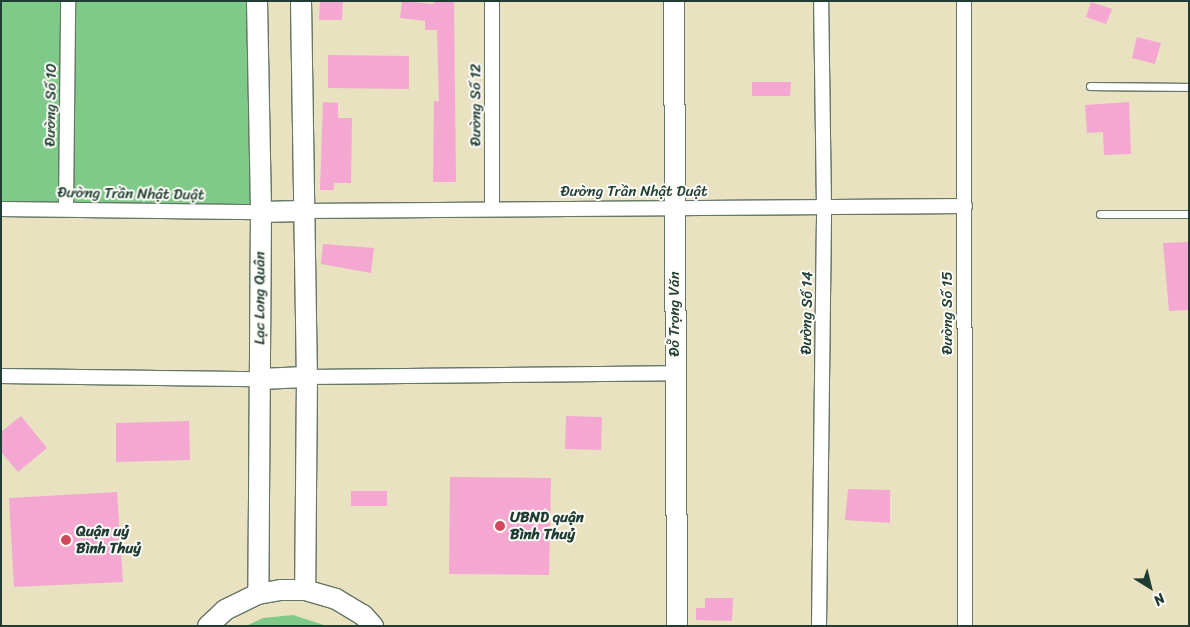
<!DOCTYPE html>
<meta charset="utf-8">
<style>
body{margin:0}
#map{position:relative;width:1190px;height:627px;overflow:hidden;background:#e8e2c1;font-family:Sriracha,sans-serif}
div>[style]{position:absolute}
.green>*{inset:0;background:#7fca88}
.building>*{inset:0;background:#f4a7d1}
.roads{filter:drop-shadow(1px 0 #657765) drop-shadow(-1px 0 #657765) drop-shadow(0 1px #657765) drop-shadow(0 -1px #657765)}
.lane>*{height:7px;margin:-3.5px;padding:0 3.5px;transform-origin:3.5px;border-radius:3.5px;background:#fff}
.street>*{height:14px;margin:-7px;padding:0 7px;transform-origin:7px;border-radius:7px;background:#fff}
.secondary>*{height:20px;margin:-10px;padding:0 10px;transform-origin:10px;border-radius:10px;background:#fff}
.dots>*{width:14px;height:14px;translate:-50% -50%;box-sizing:border-box;border:2px solid #fdfcf7;border-radius:50%}
span{translate:-50% -50%;white-space:nowrap;text-align:center;line-height:1.15;-webkit-text-stroke:4px #fdfcf7;paint-order:stroke}
.street-label{font-size:15px;color:#1f3d34}
.poi-label{font-size:15px;color:#1f3d34;font-weight:700}
.left{translate:0 -50%;text-align:left}
.frame{position:absolute;inset:0;border:2px solid #1f3d34;pointer-events:none}
.north{position:absolute;left:1125px;top:562px;width:50px;height:50px;-webkit-text-stroke:4px #fdfcf7;paint-order:stroke;rotate:144deg;font-size:14px;font-weight:700;line-height:20px;text-align:center;color:#1f3d34}
.north::after{content:'';display:block;margin:auto;width:18px;height:22px;background:#1f3d34;clip-path:polygon(50% 0,100% 100%,50% 72%,0 100%)}
</style>
<div id="map">
<div class="green">
<i style="clip-path:polygon(1px 1px,257px 1px,261px 212px,1px 209px)"></i>
<i style="clip-path:polygon(293px 615px,327px 626px,246px 626px,263px 618px)"></i>
</div>
<div class="building">
<i style="clip-path:polygon(320px 1px,343px 1px,342px 20px,319px 20px)"></i>
<i style="clip-path:polygon(402px 1px,434px 4px,434px 1px,454px 1px,456px 182px,433px 182px,434px 101px,439px 102px,437px 30px,425px 30px,425px 21px,400px 18px)"></i>
<i style="clip-path:polygon(1091px 2px,1112px 9px,1106px 24px,1086px 17px)"></i>
<i style="clip-path:polygon(1137px 37px,1161px 43px,1155px 64px,1132px 58px)"></i>
<i style="clip-path:polygon(328px 55px,409px 56px,409px 89px,328px 88px)"></i>
<i style="clip-path:polygon(752px 82px,791px 82px,790px 96px,752px 96px)"></i>
<i style="clip-path:polygon(323px 102px,338px 103px,338px 118px,352px 118px,351px 183px,334px 183px,334px 190px,320px 190px)"></i>
<i style="clip-path:polygon(1129px 102px,1131px 154px,1104px 155px,1103px 132px,1087px 133px,1085px 105px)"></i>
<i style="clip-path:polygon(1189px 242px,1189px 310px,1169px 311px,1163px 243px)"></i>
<i style="clip-path:polygon(323px 244px,374px 248px,371px 273px,321px 264px)"></i>
<i style="clip-path:polygon(21px 416px,47px 448px,18px 472px,1px 452px,1px 432px)"></i>
<i style="clip-path:polygon(566px 416px,602px 417px,601px 450px,565px 449px)"></i>
<i style="clip-path:polygon(189px 421px,190px 460px,116px 462px,116px 423px)"></i>
<i style="clip-path:polygon(450px 477px,551px 478px,549px 575px,449px 574px)"></i>
<i style="clip-path:polygon(848px 489px,890px 490px,890px 523px,845px 520px)"></i>
<i style="clip-path:polygon(351px 491px,387px 491px,387px 506px,351px 506px)"></i>
<i style="clip-path:polygon(117px 492px,123px 582px,14px 587px,9px 498px)"></i>
<i style="clip-path:polygon(705px 598px,733px 598px,732px 621px,696px 620px,696px 608px,705px 608px)"></i>
</div>
<div class="roads">
<div class="lane">
<i style="left:1090px;top:86px;width:99px;rotate:0.6deg"></i>
<i style="left:1100px;top:214px;width:89px"></i>
</div>
<div class="street">
<i style="left:492px;top:1px;width:208px;rotate:90deg"></i>
<i style="left:964px;top:1px;width:625px;rotate:89.91deg"></i>
<i style="left:1px;top:209px;width:260px;rotate:0.7deg"></i>
<i style="left:66px;top:209px;width:208px;rotate:-89.4deg"></i>
<i style="left:303px;top:211px;width:662px;rotate:-0.43deg"></i>
<i style="left:1px;top:376px;width:258px;rotate:0.7deg"></i>
<i style="left:307px;top:377px;width:368px;rotate:-0.6deg"></i>
<i style="left:819px;top:626px;width:419px;rotate:-89.3deg"></i>
<i style="left:824px;top:207px;width:206px;rotate:-90.8deg"></i>
</div>
<div class="secondary">
<i style="left:257px;top:1px;width:211px;rotate:88.9deg"></i>
<i style="left:261px;top:212px;width:382px;rotate:90.4deg"></i>
<i style="left:301px;top:1px;width:376px;rotate:89.1deg"></i>
<i style="left:307px;top:377px;width:213px;rotate:90.5deg"></i>
<i style="left:674px;top:1px;width:625px;rotate:89.72deg"></i>
<i style="left:261px;top:212px;width:42px;rotate:-1.4deg"></i>
<i style="left:259px;top:379px;width:48px;rotate:-2.4deg"></i>
<i style="left:208px;top:626px;width:23px;rotate:-43deg"></i>
<i style="left:225px;top:610px;width:37px;rotate:-26deg"></i>
<i style="left:258px;top:594px;width:23px;rotate:-10deg"></i>
<i style="left:281px;top:590px;width:24px"></i>
<i style="left:305px;top:590px;width:32px;rotate:16deg"></i>
<i style="left:336px;top:599px;width:31px;rotate:31deg"></i>
<i style="left:363px;top:615px;width:15px;rotate:48deg"></i>
</div>
</div>
<div class="dots">
<i style="left:500px;top:526px;background:#d1495b"></i>
<i style="left:66px;top:540px;background:#d1495b"></i>
</div>
<div class="street-label">
<span style="left:51px;top:105px;rotate:-89deg">Đường Số 10</span>
<span style="left:476px;top:105px;rotate:-90deg">Đường Số 12</span>
<span style="left:634px;top:192px">Đường Trần Nhật Duật</span>
<span style="left:131px;top:194px;rotate:1deg">Đường Trần Nhật Duật</span>
<span style="left:260px;top:298px;rotate:-90deg">Lạc Long Quân</span>
<span style="left:807px;top:313px;rotate:-89deg">Đường Số 14</span>
<span style="left:948px;top:313px;rotate:-90deg">Đường Số 15</span>
<span style="left:675px;top:314px;rotate:-90deg">Đỗ Trọng Văn</span>
</div>
<div class="poi-label">
<span class="left" style="left:510px;top:526px">UBND quận<br>Bình Thuỷ</span>
<span class="left" style="left:76px;top:540px">Quận uỷ<br>Bình Thuỷ</span>
</div>
<div class="frame"></div>
<div class="north">N</div>
</div>
